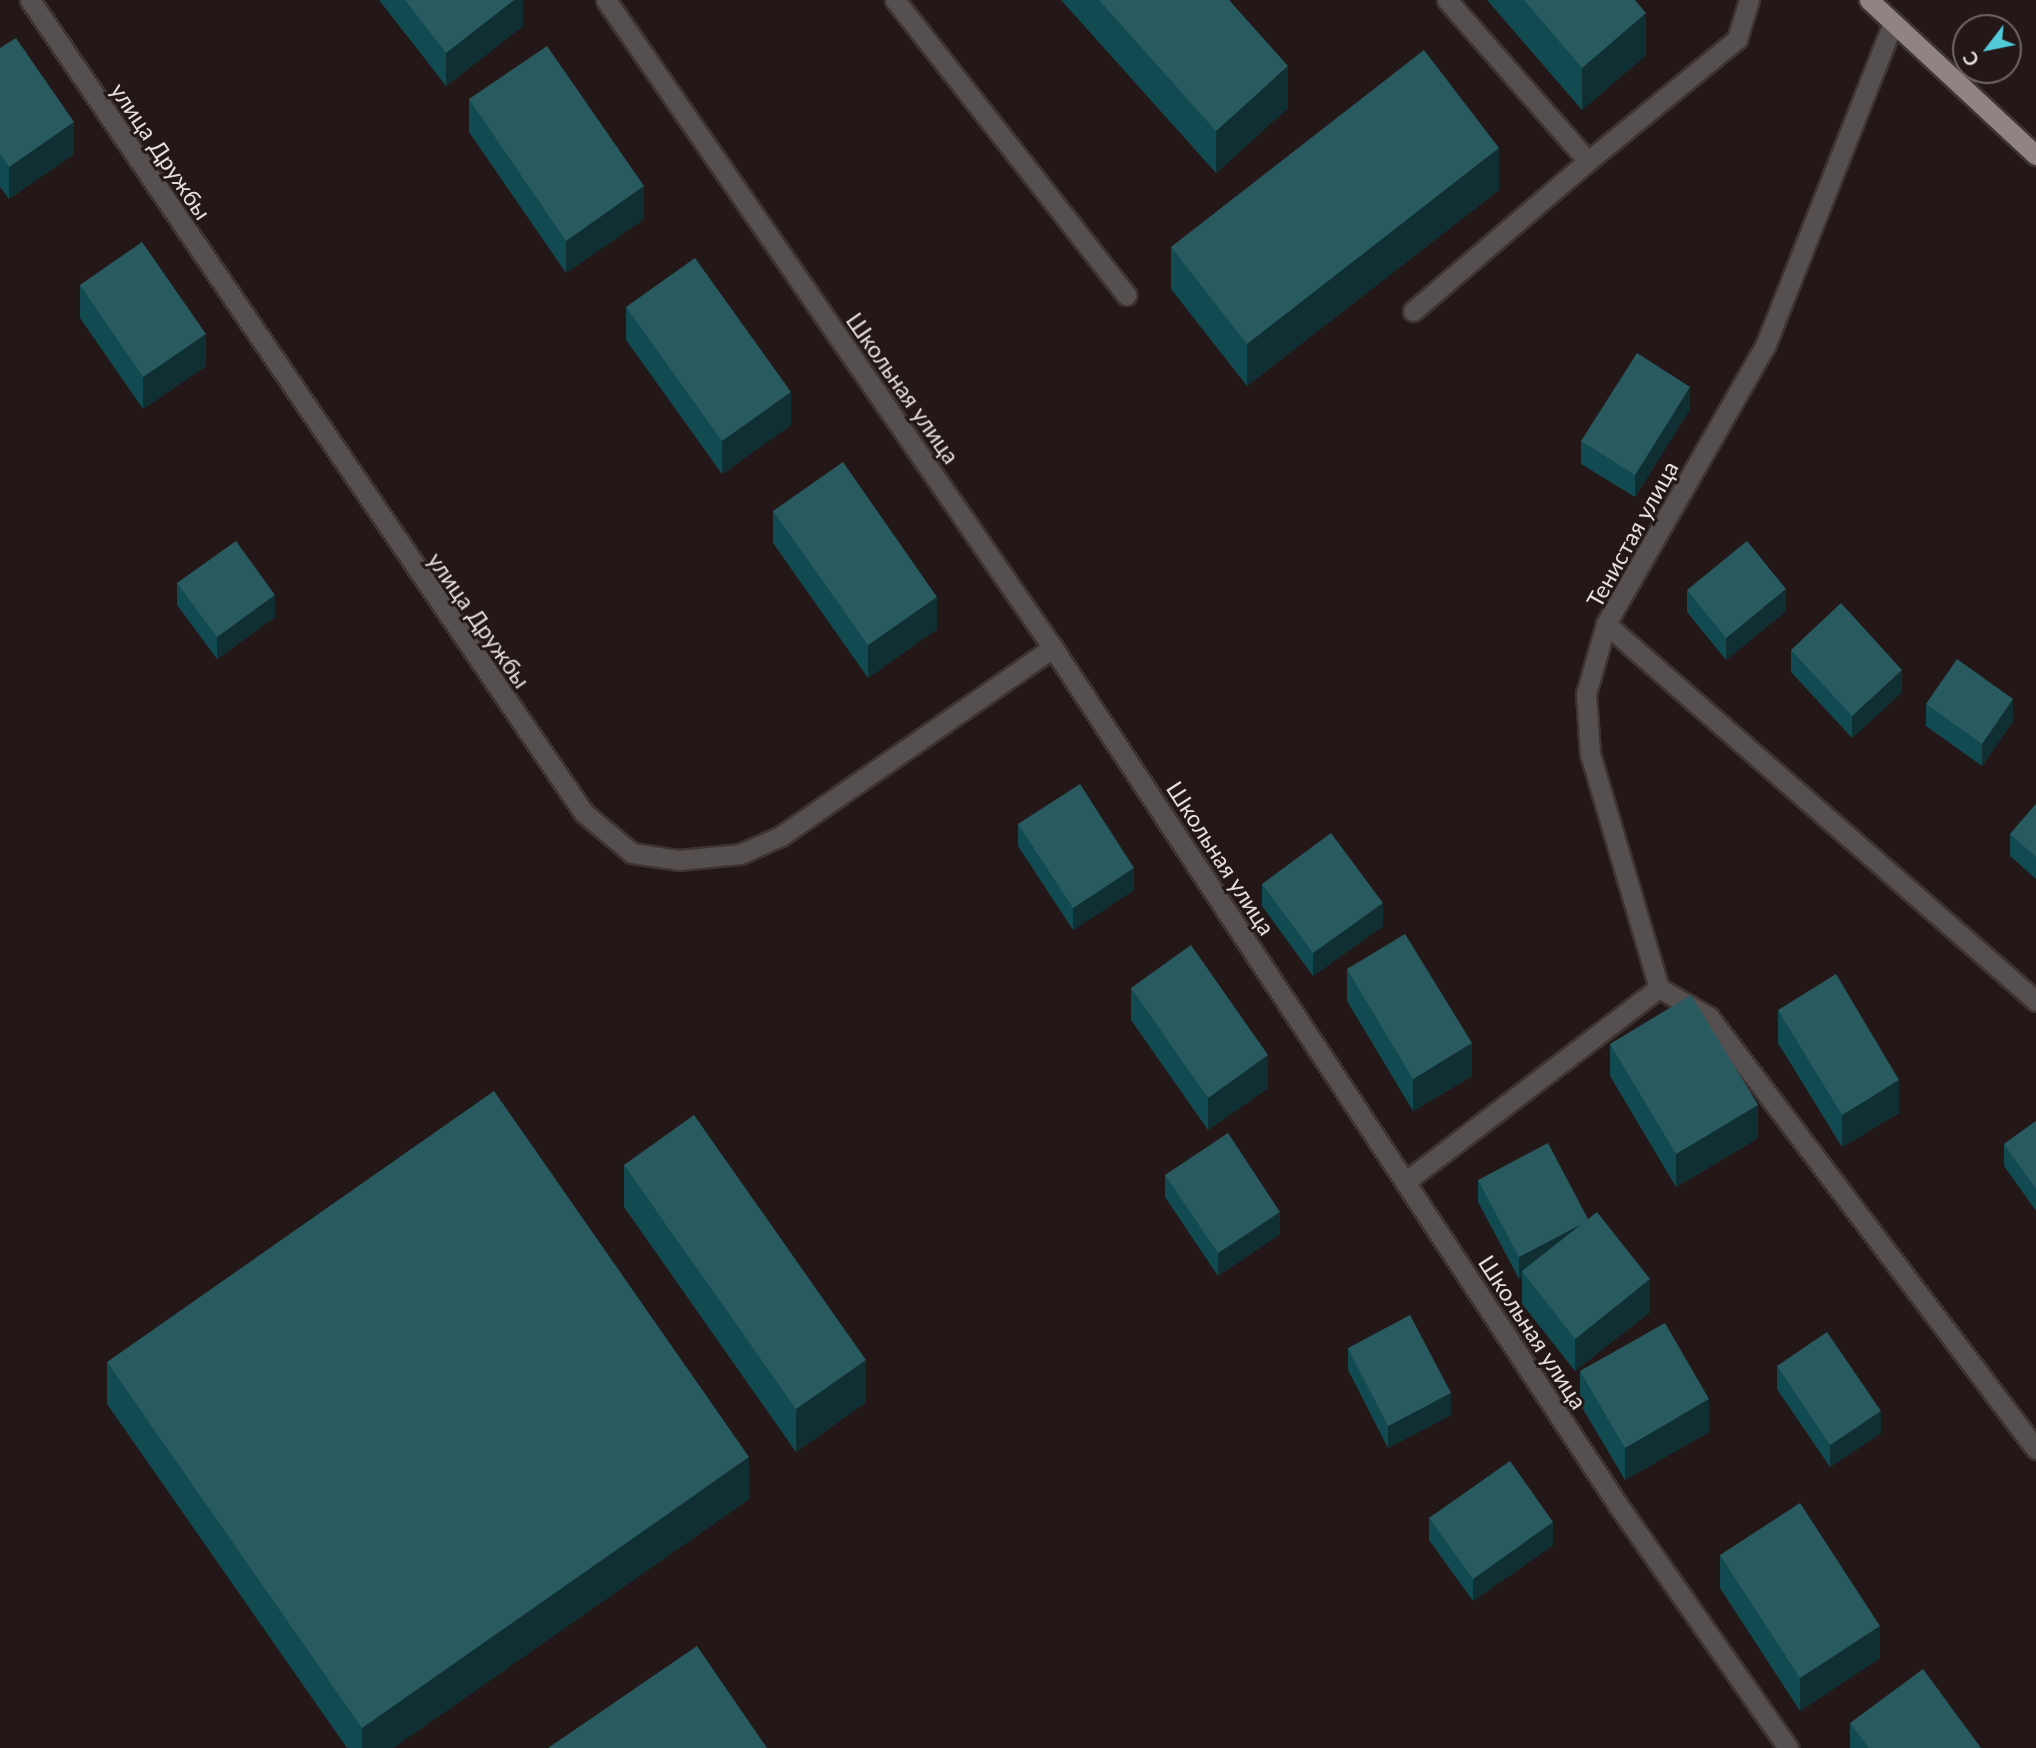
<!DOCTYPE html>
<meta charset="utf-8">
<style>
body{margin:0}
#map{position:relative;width:2036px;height:1748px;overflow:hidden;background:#231717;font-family:Lato,sans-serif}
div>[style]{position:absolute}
.roads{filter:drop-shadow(2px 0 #3e3333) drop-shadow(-2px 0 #3e3333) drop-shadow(0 2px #3e3333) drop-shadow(0 -2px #3e3333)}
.service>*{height:19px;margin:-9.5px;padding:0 9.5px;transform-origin:9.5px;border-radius:9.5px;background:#554f4f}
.minor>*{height:19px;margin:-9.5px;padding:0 9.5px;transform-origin:9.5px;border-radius:9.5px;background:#554f4f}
.primary>*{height:19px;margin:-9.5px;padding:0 9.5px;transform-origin:9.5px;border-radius:9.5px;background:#908383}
.wall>*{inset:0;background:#124a51}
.shaded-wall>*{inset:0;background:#0f2f33}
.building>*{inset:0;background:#295a60}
span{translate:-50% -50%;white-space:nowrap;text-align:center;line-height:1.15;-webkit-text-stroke:6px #231717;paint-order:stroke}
.street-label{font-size:23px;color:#e6dddd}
.north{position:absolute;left:1952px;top:14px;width:70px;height:70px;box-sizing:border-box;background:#231717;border:2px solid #716666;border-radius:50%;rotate:238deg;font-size:19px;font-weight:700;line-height:28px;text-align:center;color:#e6dddd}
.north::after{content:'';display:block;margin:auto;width:24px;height:32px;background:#52cbd9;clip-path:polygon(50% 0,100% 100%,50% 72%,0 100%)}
</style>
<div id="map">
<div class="roads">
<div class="service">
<i style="left:30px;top:0;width:984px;rotate:55.73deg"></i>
<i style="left:584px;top:813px;width:62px;rotate:39.8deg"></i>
<i style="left:632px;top:853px;width:48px;rotate:8.5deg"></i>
<i style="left:679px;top:860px;width:61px;rotate:-5.6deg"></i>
<i style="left:740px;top:854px;width:45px;rotate:-23.7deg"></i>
<i style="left:781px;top:836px;width:331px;rotate:-34.7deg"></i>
<i style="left:895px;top:0;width:375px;rotate:51.9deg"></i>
<i style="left:1447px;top:0;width:214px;rotate:48.8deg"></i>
<i style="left:1588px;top:161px;width:193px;rotate:-39.3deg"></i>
<i style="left:1737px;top:39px;width:41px;rotate:-72.9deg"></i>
<i style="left:1413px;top:311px;width:230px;rotate:-40.6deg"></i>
</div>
<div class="minor">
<i style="left:606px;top:0;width:787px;rotate:55.4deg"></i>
<i style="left:1053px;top:648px;width:1026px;rotate:56.6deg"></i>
<i style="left:1618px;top:1505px;width:297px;rotate:55deg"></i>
<i style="left:1893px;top:23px;width:347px;rotate:111.6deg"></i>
<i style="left:1765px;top:346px;width:320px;rotate:119.8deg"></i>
<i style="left:1606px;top:624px;width:572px;rotate:41.24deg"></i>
<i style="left:1659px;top:988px;width:58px;rotate:30.1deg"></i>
<i style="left:1709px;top:1017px;width:542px;rotate:52.88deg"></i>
<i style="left:1405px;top:1182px;width:320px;rotate:-37.4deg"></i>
<i style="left:1659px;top:988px;width:244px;rotate:-106.4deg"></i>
<i style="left:1590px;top:754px;width:60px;rotate:-93.8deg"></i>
<i style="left:1586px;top:694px;width:73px;rotate:-74.1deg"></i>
</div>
<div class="primary">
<i style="left:1869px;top:0;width:228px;rotate:42.9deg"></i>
</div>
</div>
<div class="wall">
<i style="clip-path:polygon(379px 0,523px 0,523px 26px,446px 86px)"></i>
<i style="clip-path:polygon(1061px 0,1229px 0,1288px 108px,1216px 173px)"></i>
<i style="clip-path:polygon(1487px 0,1635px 0,1646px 55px,1582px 110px)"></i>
<i style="clip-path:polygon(0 28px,0 48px,74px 154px,9px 199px,0 187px)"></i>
<i style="clip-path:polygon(469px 99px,644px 219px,566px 273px,469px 132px)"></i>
<i style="clip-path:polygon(1499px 190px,1247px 386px,1171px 289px,1171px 247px)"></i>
<i style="clip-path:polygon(80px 285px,206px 366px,143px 409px,80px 318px)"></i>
<i style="clip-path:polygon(626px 307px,791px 425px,722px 474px,626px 340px)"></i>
<i style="clip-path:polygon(1690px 409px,1635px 497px,1581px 464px,1581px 441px)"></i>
<i style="clip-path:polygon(773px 511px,937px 629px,868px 678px,773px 543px)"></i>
<i style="clip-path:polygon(177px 583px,275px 617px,217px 659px,177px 605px)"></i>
<i style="clip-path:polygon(1687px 590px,1786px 611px,1726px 660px,1687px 612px)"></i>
<i style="clip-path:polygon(1791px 650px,1902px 692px,1852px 738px,1791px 672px)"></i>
<i style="clip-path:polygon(1926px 704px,2013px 721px,1982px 766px,1926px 726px)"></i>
<i style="clip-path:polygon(2036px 804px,2036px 879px,2010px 856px,2010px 834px)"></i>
<i style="clip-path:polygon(1018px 824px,1134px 890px,1073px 930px,1018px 846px)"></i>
<i style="clip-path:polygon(1262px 884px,1383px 926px,1313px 976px,1262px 906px)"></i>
<i style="clip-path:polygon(1347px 969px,1472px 1076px,1413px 1111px,1347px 1001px)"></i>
<i style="clip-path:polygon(1131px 988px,1268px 1088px,1208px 1130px,1131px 1020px)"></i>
<i style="clip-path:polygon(1778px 1010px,1899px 1113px,1842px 1147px,1778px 1043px)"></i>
<i style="clip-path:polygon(1610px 1044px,1758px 1138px,1676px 1187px,1610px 1076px)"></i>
<i style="clip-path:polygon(2036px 1121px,2036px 1211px,2004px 1166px,2004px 1144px)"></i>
<i style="clip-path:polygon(624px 1165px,866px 1402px,796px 1452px,624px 1207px)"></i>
<i style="clip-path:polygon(1165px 1175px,1280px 1234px,1218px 1276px,1165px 1197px)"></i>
<i style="clip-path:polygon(1478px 1180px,1588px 1219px,1650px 1312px,1575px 1371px,1522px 1304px,1522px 1277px,1519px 1279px,1478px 1202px)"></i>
<i style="clip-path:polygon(1348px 1348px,1451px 1415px,1388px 1448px,1348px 1370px)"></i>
<i style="clip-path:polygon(107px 1362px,749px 1499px,393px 1748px,347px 1748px,107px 1404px)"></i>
<i style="clip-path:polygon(1777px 1366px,1881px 1433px,1830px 1467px,1777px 1389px)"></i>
<i style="clip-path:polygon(1580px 1371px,1709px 1432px,1625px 1480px,1580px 1404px)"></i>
<i style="clip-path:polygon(1429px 1518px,1553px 1545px,1473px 1601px,1429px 1540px)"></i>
<i style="clip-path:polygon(1720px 1555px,1880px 1658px,1800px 1711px,1720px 1588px)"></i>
<i style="clip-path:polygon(1850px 1723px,1981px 1748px,1850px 1748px)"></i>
</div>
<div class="shaded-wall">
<i style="clip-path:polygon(514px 0,523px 0,523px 26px,446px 86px,446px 53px)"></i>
<i style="clip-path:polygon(1646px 13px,1646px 55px,1582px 110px,1582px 68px)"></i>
<i style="clip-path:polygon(1288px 66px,1288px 108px,1216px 173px,1216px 131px)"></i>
<i style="clip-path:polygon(74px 122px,74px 154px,9px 199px,9px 167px)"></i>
<i style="clip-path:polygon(1499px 148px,1499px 190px,1247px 386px,1247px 344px)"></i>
<i style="clip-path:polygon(644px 186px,644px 219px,566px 273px,566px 241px)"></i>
<i style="clip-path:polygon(206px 334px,206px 366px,143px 409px,143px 377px)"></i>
<i style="clip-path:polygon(1690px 387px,1690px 409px,1635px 497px,1635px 475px)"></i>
<i style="clip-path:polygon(791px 392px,791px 425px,722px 474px,722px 441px)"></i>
<i style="clip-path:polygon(1786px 589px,1786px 611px,1726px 660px,1726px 638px)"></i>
<i style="clip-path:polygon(275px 595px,275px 617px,217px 659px,217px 637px)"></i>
<i style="clip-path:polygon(937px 597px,937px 629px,868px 678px,868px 645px)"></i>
<i style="clip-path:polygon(1902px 670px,1902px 692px,1852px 738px,1852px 716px)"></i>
<i style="clip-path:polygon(2013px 699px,2013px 721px,1982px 766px,1982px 744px)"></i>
<i style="clip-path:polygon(1134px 868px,1134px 890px,1073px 930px,1073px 908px)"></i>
<i style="clip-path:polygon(1383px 903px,1383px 926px,1313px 976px,1313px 953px)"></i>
<i style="clip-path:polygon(1472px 1043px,1472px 1076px,1413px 1111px,1413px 1079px)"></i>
<i style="clip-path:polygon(1268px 1055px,1268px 1088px,1208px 1130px,1208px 1098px)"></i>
<i style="clip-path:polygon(1899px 1080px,1899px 1113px,1842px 1147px,1842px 1115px)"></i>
<i style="clip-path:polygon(1758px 1105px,1758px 1138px,1676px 1187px,1676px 1154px)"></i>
<i style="clip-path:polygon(1280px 1212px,1280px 1234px,1218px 1276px,1218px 1253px)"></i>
<i style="clip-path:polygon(1589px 1220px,1522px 1271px,1522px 1277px,1519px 1279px,1519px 1257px)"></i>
<i style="clip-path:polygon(1650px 1279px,1650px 1312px,1575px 1371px,1575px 1339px)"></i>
<i style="clip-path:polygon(866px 1360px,866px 1402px,796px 1452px,796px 1409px)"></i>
<i style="clip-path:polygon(1451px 1393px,1451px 1415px,1388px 1448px,1388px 1426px)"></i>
<i style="clip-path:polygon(1709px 1399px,1709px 1432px,1625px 1480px,1625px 1448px)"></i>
<i style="clip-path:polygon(1881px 1411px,1881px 1433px,1830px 1467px,1830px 1445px)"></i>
<i style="clip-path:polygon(749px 1457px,749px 1499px,393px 1748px,362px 1748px,362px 1728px)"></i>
<i style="clip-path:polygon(1553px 1522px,1553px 1545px,1473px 1601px,1473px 1579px)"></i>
<i style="clip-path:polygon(1880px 1626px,1880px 1658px,1800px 1711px,1800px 1678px)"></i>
</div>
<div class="building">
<i style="clip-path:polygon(405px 0,514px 0,446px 53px)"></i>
<i style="clip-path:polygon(1099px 0,1229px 0,1288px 66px,1216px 131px)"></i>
<i style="clip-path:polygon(1524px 0,1635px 0,1646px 13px,1582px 68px)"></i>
<i style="clip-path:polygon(16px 38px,74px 122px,9px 167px,0 154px,0 48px)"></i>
<i style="clip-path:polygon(547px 46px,644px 186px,566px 241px,469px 99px)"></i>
<i style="clip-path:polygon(1424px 50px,1499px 148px,1247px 344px,1171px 247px)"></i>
<i style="clip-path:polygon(142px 242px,206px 334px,143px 377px,80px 285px)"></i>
<i style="clip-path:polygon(695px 258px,791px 392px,722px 441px,626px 307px)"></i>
<i style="clip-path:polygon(1637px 353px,1690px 387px,1635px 475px,1581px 441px)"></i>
<i style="clip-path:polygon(843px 462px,937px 597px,868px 645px,773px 511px)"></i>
<i style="clip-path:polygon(236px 541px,275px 595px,217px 637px,177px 583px)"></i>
<i style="clip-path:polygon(1747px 541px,1786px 589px,1726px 638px,1687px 590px)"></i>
<i style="clip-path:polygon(1841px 603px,1902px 670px,1852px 716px,1791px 650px)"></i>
<i style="clip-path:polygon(1957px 659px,2013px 699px,1982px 744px,1926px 704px)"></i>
<i style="clip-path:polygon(1080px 784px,1134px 868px,1073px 908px,1018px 824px)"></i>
<i style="clip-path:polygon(2036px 804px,2036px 857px,2010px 834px)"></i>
<i style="clip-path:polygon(1331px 833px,1383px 903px,1313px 953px,1262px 884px)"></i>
<i style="clip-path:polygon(1405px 934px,1472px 1043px,1413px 1079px,1347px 969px)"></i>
<i style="clip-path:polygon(1191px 945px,1268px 1055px,1208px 1098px,1131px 988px)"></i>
<i style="clip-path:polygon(1836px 974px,1899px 1080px,1842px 1115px,1778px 1010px)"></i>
<i style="clip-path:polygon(1691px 995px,1758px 1105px,1676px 1154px,1610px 1044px)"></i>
<i style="clip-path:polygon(494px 1091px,749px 1457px,362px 1728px,107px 1362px)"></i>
<i style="clip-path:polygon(694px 1115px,866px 1360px,796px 1409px,624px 1165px)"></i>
<i style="clip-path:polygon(2036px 1121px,2036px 1189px,2004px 1144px)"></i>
<i style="clip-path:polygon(1228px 1133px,1280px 1212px,1218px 1253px,1165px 1175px)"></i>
<i style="clip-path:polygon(1548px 1143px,1588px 1219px,1580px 1225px,1519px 1257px,1478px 1180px)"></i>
<i style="clip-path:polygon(1597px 1212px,1650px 1279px,1575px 1339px,1522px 1271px)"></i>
<i style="clip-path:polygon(1410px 1315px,1451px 1393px,1388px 1426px,1348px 1348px)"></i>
<i style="clip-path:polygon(1665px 1323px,1709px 1399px,1625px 1448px,1580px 1371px)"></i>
<i style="clip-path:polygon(1827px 1332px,1881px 1411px,1830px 1445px,1777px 1366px)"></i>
<i style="clip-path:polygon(1510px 1461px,1553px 1522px,1473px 1579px,1429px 1518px)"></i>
<i style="clip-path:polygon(1800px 1503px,1880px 1626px,1800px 1678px,1720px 1555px)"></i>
<i style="clip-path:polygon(697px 1646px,767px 1748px,548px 1748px)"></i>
<i style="clip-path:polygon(1923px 1669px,1981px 1748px,1869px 1748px,1850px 1723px)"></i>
</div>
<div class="street-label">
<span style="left:161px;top:151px;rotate:56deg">улица Дружбы</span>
<span style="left:903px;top:388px;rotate:55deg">Школьная улица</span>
<span style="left:1632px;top:534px;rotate:-61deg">Тенистая улица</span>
<span style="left:479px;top:620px;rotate:55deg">улица Дружбы</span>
<span style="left:1221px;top:858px;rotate:57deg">Школьная улица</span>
<span style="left:1533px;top:1332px;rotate:57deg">Школьная улица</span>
</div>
<div class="north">С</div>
</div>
